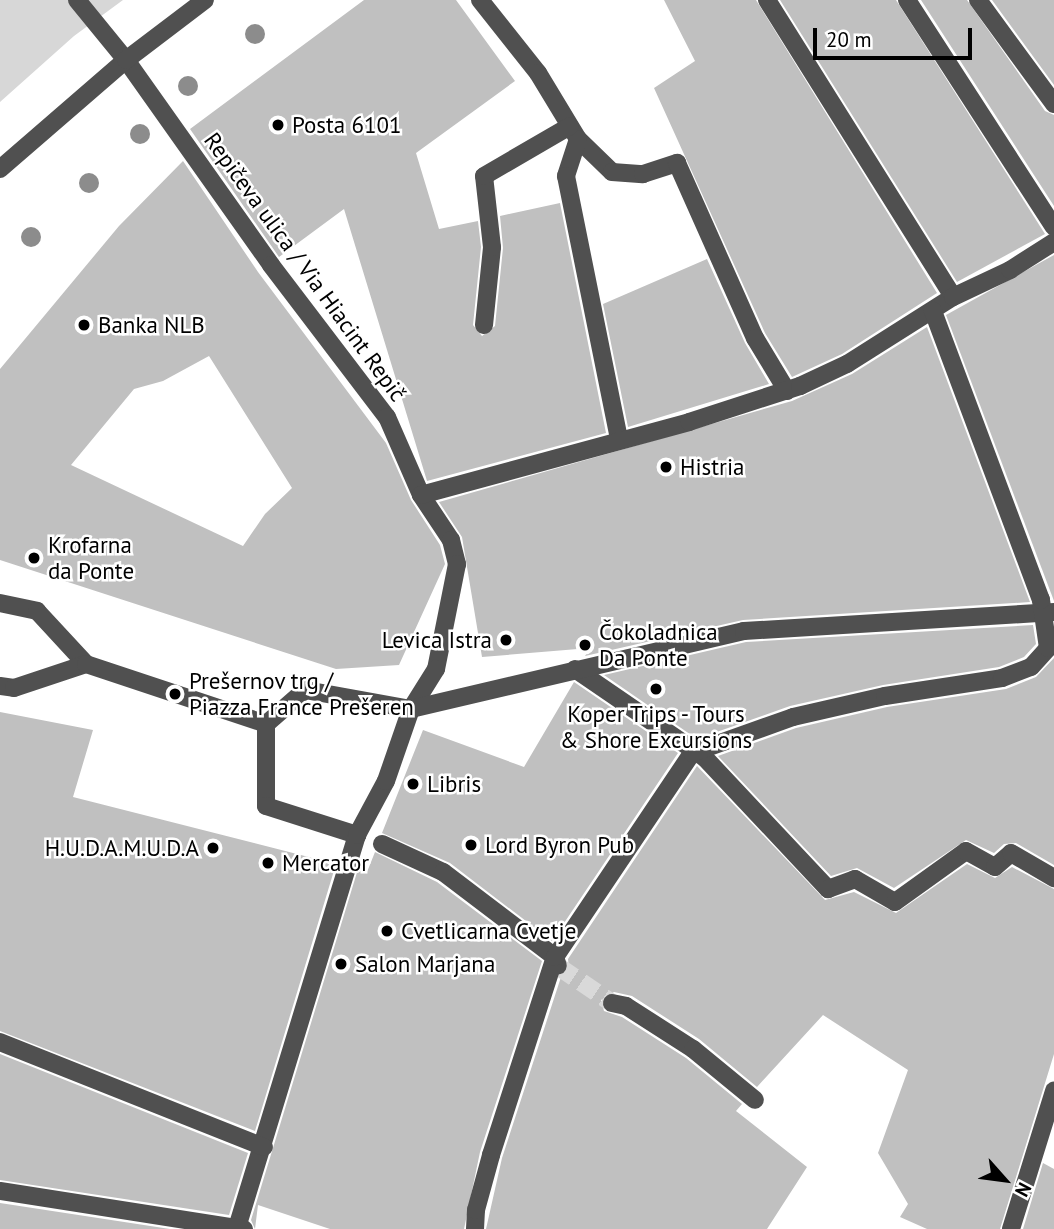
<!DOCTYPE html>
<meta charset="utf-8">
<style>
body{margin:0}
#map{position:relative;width:1054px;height:1229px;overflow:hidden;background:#fff;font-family:"PT Sans",sans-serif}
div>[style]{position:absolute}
.green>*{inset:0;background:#d7d7d7}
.building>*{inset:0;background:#c0c0c0}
.minor-tunnel>*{height:18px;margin-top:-9px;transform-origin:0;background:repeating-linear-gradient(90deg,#d9d9d9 0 18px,transparent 0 27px)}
.minor>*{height:18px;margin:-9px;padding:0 9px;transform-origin:9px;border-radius:9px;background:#505050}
.trees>*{width:20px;height:20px;margin:-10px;border-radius:50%;background:#8c8c8c}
.dots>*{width:19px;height:19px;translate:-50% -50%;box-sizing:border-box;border:4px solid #fff;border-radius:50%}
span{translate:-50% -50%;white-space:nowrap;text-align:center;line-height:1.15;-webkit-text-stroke:5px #fff;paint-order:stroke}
.poi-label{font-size:23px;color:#000}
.left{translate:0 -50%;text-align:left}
.right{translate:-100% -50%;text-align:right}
.street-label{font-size:23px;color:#000}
.north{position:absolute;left:970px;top:1145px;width:70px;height:70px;-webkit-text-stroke:5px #fff;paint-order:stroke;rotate:118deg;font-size:19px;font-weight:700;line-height:28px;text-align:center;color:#000}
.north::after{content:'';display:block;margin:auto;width:24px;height:32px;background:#000;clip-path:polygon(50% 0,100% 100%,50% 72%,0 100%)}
.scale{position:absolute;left:813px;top:28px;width:159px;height:32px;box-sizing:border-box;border:4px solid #000;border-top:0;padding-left:9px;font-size:21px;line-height:24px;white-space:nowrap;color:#000;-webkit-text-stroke:5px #fff;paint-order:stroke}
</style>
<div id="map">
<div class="green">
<i style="clip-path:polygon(0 0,123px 0,74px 36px,0 102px)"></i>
</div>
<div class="building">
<i style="clip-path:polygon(364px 0,456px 0,515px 81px,416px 153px,439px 229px,478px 221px,481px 247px,473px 325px,482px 336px,495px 326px,503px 248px,500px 216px,560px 203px,606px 433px,427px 481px,344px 209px,279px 257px,190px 129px)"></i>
<i style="clip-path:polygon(664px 0,756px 0,937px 293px,842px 354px,792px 377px,765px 333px,654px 88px,695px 61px)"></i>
<i style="clip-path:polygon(780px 0,896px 0,1045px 234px,957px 282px)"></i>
<i style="clip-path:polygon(921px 0,967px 0,1045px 111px,1054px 115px,1054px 206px)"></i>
<i style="clip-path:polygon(992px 0,1054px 0,1054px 85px)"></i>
<i style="clip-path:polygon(evenodd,183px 161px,258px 272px,386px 443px,411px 500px,440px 545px,445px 564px,399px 665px,336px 669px,0 560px,0 369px,119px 226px,183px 161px,209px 356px,292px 488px,265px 514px,243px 546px,71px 465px,134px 389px,163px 381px,209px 356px)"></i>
<i style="clip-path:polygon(1054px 255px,1054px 601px,946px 315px)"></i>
<i style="clip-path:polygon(707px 259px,745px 343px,769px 384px,628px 427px,603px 304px)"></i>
<i style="clip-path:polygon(927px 327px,1030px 602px,743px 620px,585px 656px,590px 648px,482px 657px,462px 537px,439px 502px,792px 401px,852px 374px)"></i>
<i style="clip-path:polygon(1033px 625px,1036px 644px,1024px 657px,999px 667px,883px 685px,790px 706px,697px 739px,604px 675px,746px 642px)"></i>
<i style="clip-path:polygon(1054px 658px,1054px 865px,1016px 843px,1004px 844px,994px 853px,966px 840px,894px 888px,857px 868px,831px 876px,718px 756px,796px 728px,887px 707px,1006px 689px,1036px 677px)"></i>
<i style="clip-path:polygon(574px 682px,678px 753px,552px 941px,450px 863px,382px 833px,423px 730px,524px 767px)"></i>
<i style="clip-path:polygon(0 712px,93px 730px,73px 797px,336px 864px,255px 1131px,0 1031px)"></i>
<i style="clip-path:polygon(697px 766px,825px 900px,854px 892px,896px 913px,967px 864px,995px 878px,1012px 867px,1054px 889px,1054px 1054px,1000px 1229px,927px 1229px,900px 1217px,908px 1204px,878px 1153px,908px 1070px,823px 1015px,757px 1087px,699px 1039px,632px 996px,614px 992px,601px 1000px,604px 1011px,622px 1017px,686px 1058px,742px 1104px,736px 1111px,807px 1167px,767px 1229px,486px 1229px,502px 1158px,561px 977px,569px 969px,568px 959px)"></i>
<i style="clip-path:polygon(375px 852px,437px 882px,542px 961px,480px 1152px,464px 1229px,330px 1229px,258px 1205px,255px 1229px,251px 1220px,358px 869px,367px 872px)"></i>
<i style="clip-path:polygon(0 1054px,248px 1153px,229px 1215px,0 1180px)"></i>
<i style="clip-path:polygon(1043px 1163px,1054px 1169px,1054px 1229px,1023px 1229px)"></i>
<i style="clip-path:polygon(0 1203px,170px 1229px,0 1229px)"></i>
</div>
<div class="minor-tunnel">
<i style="left:559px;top:967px;width:64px;rotate:34.2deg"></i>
</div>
<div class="minor">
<i style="left:77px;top:0;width:77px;rotate:50.8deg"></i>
<i style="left:126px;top:60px;width:251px;rotate:54.7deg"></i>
<i style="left:271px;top:265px;width:191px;rotate:52.7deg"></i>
<i style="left:387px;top:417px;width:85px;rotate:66.4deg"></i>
<i style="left:421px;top:495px;width:54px;rotate:56.3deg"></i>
<i style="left:451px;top:540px;width:25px;rotate:76deg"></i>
<i style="left:457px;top:564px;width:107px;rotate:101.3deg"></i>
<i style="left:436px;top:669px;width:47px;rotate:122deg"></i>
<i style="left:411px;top:709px;width:108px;rotate:-169.8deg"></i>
<i style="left:305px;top:690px;width:52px;rotate:138.9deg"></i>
<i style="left:480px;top:0;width:93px;rotate:51.5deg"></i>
<i style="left:538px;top:73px;width:77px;rotate:58.8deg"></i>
<i style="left:578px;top:139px;width:47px;rotate:44.1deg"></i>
<i style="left:612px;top:172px;width:31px;rotate:4deg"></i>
<i style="left:643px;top:174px;width:36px;rotate:-18deg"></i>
<i style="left:677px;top:163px;width:192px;rotate:66deg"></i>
<i style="left:755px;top:338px;width:62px;rotate:58.9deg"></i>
<i style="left:767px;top:0;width:350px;rotate:57.9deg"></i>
<i style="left:907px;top:0;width:270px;rotate:57.1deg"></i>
<i style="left:978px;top:0;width:129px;rotate:53.8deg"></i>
<i style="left:578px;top:139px;width:39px;rotate:108deg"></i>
<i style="left:566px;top:176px;width:267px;rotate:78.6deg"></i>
<i style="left:0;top:169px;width:167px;rotate:-40.9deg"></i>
<i style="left:126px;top:60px;width:99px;rotate:-37.2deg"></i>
<i style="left:484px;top:325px;width:78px;rotate:-84.1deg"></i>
<i style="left:492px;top:247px;width:71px;rotate:-96.4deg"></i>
<i style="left:484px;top:176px;width:99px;rotate:-30.2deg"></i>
<i style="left:421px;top:495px;width:278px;rotate:-15.2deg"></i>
<i style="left:689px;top:422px;width:117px;rotate:-18deg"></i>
<i style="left:800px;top:386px;width:52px;rotate:-25.1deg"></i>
<i style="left:847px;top:364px;width:125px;rotate:-32.3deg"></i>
<i style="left:953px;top:297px;width:63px;rotate:-25.3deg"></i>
<i style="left:1010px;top:270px;width:52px;rotate:-32.5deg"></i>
<i style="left:0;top:603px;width:38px;rotate:12deg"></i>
<i style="left:37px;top:611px;width:72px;rotate:47.2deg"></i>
<i style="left:575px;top:669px;width:158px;rotate:34.4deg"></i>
<i style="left:705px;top:758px;width:180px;rotate:46.8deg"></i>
<i style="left:828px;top:889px;width:29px;rotate:-20deg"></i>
<i style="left:855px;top:879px;width:46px;rotate:29.9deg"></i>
<i style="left:895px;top:902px;width:87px;rotate:-35.7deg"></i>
<i style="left:966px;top:851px;width:33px;rotate:29deg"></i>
<i style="left:995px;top:867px;width:21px;rotate:-41deg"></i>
<i style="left:1011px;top:853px;width:50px;rotate:30.2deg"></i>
<i style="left:0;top:686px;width:14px;rotate:8deg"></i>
<i style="left:14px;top:688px;width:76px;rotate:-18.4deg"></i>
<i style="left:86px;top:664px;width:190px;rotate:18.4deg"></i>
<i style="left:266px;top:724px;width:82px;rotate:90deg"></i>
<i style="left:266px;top:806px;width:96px;rotate:17.7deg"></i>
<i style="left:357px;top:835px;width:410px;rotate:107deg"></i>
<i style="left:357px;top:835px;width:61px;rotate:-61.8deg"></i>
<i style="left:386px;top:781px;width:76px;rotate:-70.9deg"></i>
<i style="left:411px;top:709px;width:342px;rotate:-13.2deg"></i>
<i style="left:744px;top:631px;width:311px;rotate:-3.5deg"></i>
<i style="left:382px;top:844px;width:67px;rotate:24.7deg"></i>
<i style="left:443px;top:872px;width:141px;rotate:37.2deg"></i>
<i style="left:555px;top:957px;width:9px;rotate:72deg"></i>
<i style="left:612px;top:1003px;width:14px;rotate:12deg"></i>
<i style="left:626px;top:1006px;width:80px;rotate:32.7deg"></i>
<i style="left:693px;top:1049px;width:80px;rotate:39.4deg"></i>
<i style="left:0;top:1042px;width:284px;rotate:21.7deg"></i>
<i style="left:0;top:1191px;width:247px;rotate:8.9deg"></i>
<i style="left:475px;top:1229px;width:19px;rotate:-87deg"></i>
<i style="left:476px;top:1210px;width:57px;rotate:-74.7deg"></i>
<i style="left:491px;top:1155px;width:208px;rotate:-72.1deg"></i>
<i style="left:555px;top:957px;width:246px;rotate:-56.1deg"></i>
<i style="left:692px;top:753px;width:107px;rotate:-19.6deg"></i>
<i style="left:793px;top:717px;width:94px;rotate:-12.9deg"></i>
<i style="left:885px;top:696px;width:118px;rotate:-8.7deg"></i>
<i style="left:1002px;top:678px;width:31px;rotate:-21deg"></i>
<i style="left:1031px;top:667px;width:25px;rotate:-48deg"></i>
<i style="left:1048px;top:648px;width:49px;rotate:-98.3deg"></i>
<i style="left:1041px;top:600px;width:309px;rotate:-110.5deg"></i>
<i style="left:1011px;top:1229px;width:145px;rotate:-72.7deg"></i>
</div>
<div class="trees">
<i style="left:255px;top:34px"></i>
<i style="left:188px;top:86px"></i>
<i style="left:140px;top:134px"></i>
<i style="left:89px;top:183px"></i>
<i style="left:31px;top:237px"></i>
</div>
<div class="dots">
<i style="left:278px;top:125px;background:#000"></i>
<i style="left:84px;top:325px;background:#000"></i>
<i style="left:666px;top:467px;background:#000"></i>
<i style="left:34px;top:558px;background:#000"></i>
<i style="left:506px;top:640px;background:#000"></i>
<i style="left:585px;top:645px;background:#000"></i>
<i style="left:656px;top:689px;background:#000"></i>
<i style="left:175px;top:694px;background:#000"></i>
<i style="left:413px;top:784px;background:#000"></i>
<i style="left:471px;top:845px;background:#000"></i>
<i style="left:213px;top:848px;background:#000"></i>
<i style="left:268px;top:863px;background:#000"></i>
<i style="left:387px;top:931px;background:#000"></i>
<i style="left:341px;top:964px;background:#000"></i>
</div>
<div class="poi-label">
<span class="left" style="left:292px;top:125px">Posta 6101</span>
<span class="left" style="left:98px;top:325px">Banka NLB</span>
<span class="left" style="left:680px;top:467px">Histria</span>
<span class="left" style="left:48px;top:558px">Krofarna<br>da Ponte</span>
<span class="left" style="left:599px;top:645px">Čokoladnica<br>Da Ponte</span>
<span class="right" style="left:492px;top:640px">Levica Istra</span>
<span class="left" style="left:189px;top:694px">Prešernov trg /<br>Piazza France Prešeren</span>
<span style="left:656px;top:727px">Koper Trips - Tours<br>&amp; Shore Excursions</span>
<span class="left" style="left:427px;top:784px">Libris</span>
<span class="left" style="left:485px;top:845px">Lord Byron Pub</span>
<span class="right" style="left:199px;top:848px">H.U.D.A.M.U.D.A</span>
<span class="left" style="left:282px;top:863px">Mercator</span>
<span class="left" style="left:401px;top:931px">Cvetlicarna Cvetje</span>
<span class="left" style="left:355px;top:964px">Salon Marjana</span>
</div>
<div class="street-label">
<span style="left:305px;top:267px;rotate:54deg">Repičeva ulica / Via Hiacint Repič</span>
</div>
<div class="north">N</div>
<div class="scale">20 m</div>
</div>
